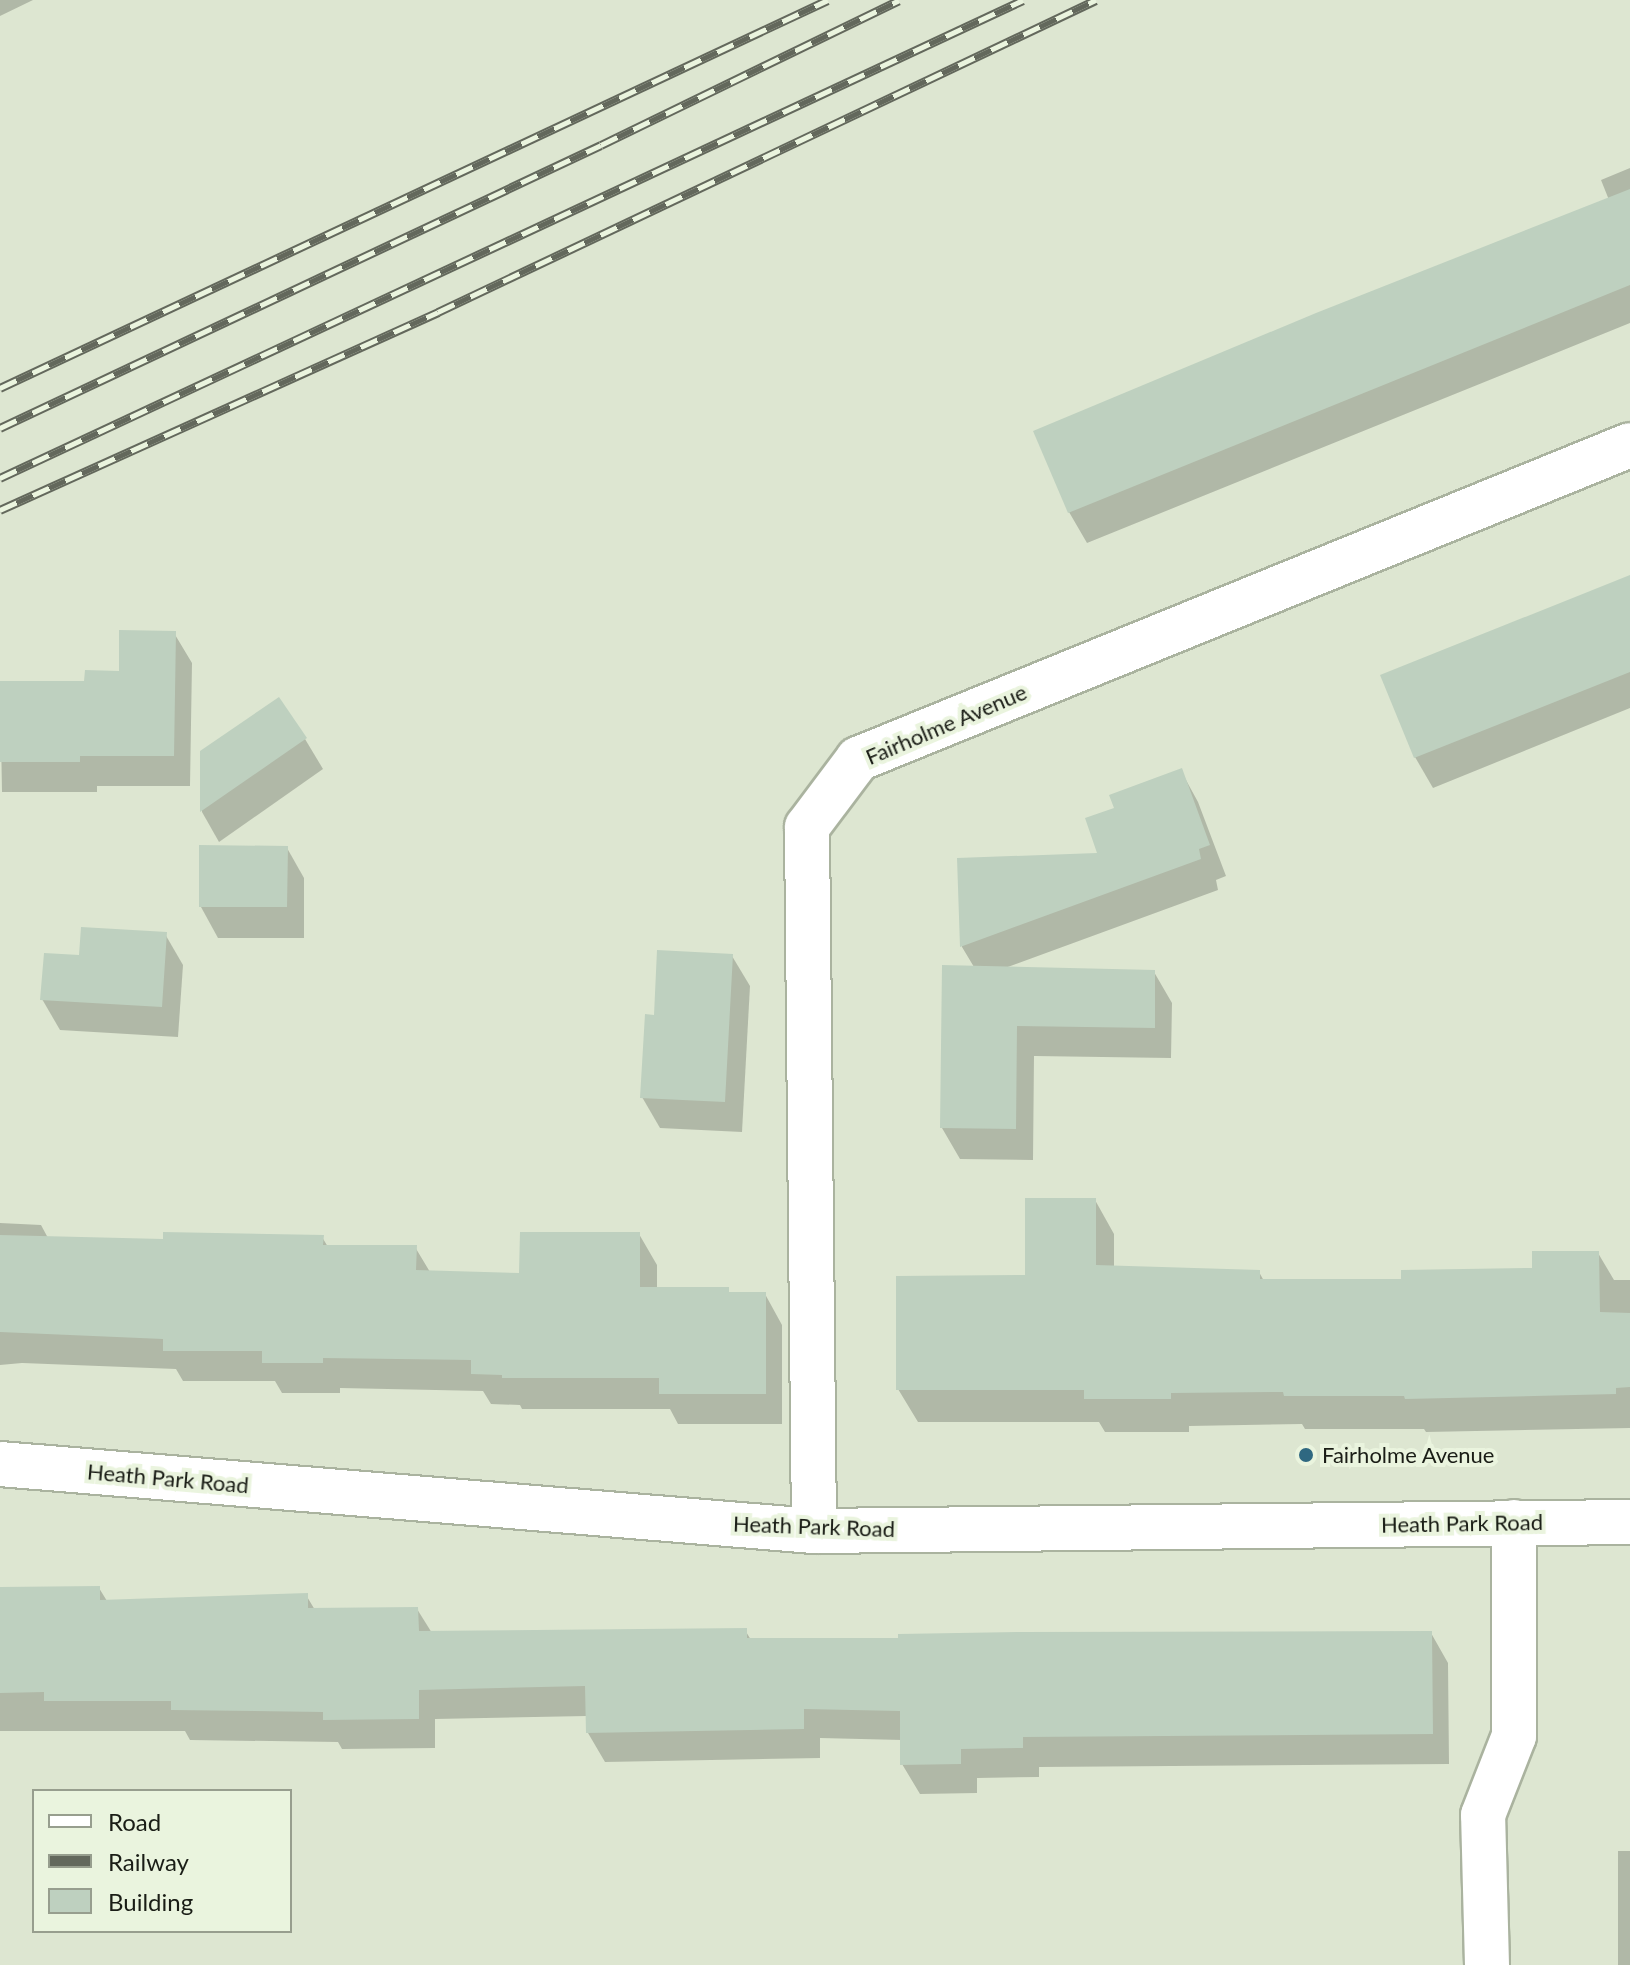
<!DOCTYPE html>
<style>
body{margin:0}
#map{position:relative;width:1630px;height:1965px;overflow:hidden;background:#dde6d1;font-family:Lato,sans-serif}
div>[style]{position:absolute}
.shadow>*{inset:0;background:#0003}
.building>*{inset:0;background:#bed0bf}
.roads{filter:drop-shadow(2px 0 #aab39f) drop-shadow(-2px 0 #aab39f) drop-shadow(0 2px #aab39f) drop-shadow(0 -2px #aab39f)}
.minor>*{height:44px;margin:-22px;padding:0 22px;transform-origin:22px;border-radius:22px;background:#fff}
.tertiary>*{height:44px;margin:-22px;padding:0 22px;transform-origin:22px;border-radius:22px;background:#fff}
.rail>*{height:9px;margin-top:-4.5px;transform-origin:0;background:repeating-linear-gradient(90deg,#eaf4de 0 18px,#63685c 0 36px);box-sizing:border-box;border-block:2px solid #63685c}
.dots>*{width:22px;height:22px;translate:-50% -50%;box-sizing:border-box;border:4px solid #eaf4de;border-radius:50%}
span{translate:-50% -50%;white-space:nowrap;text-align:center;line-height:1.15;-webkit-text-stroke:8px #eaf4de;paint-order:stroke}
.street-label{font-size:22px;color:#1a1d16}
.poi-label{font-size:22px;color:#1a1d16}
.left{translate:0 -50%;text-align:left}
.legend{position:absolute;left:32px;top:1789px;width:260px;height:144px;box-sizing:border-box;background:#eaf4de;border:2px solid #979e8e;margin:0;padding:10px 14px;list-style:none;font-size:24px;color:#1a1d16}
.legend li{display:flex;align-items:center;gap:16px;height:40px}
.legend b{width:40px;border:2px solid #979e8e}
</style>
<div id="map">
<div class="shadow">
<i style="clip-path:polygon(0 0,33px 0,0 16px)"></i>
<i style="clip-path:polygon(1630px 168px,1630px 323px,1087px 543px,1069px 512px,1036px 432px,1609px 200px,1601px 180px)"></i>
<i style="clip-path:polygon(1630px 578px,1630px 708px,1433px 788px,1415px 757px)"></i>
<i style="clip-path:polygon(174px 633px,192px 663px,190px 786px,97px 786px,97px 792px,2px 792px,0 683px,86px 683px,121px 673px)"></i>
<i style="clip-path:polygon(305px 739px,323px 769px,219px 842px,202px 812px,202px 752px)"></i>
<i style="clip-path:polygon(1181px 771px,1198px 802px,1226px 876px,1216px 880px,1218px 890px,1005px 968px,1154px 972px,1172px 1003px,1171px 1058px,1034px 1056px,1033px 1160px,960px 1159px,942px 1128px,974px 967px,962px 947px,959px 860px,1100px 854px,1116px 809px)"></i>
<i style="clip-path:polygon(287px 848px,304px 878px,304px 938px,218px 938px,201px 907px)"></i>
<i style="clip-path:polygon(165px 934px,183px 965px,178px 1037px,60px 1030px,42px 999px,81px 957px)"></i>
<i style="clip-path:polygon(732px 956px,750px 986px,742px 1132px,660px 1128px,642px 1097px,656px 1017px)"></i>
<i style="clip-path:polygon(1095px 1200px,1114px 1234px,1114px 1268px,1259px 1272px,1264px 1281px,1403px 1281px,1534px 1270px,1598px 1253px,1614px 1280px,1630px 1280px,1630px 1428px,1426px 1432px,1424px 1429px,1305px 1429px,1302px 1424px,1189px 1426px,1189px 1432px,1105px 1432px,1099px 1422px,918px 1422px,898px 1389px,1027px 1277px)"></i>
<i style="clip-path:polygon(0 1223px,41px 1225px,48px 1238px,165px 1241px,322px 1237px,328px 1247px,415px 1247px,430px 1272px,521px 1275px,639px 1234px,657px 1265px,657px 1289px,727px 1289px,730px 1294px,765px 1294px,782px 1325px,782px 1424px,678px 1424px,670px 1409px,522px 1409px,520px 1405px,491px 1404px,483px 1391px,340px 1388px,340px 1393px,282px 1393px,275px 1381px,183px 1381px,176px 1369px,22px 1363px,0 1365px)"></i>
<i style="clip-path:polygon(0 1588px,99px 1588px,107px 1601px,306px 1595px,315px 1610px,417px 1609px,432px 1633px,745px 1630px,751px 1640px,1431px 1633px,1448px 1663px,1449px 1764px,1039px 1767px,1039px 1777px,977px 1778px,977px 1793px,920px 1794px,902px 1764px,902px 1740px,820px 1738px,820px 1758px,605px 1762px,588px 1733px,587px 1716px,435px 1719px,435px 1748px,342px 1749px,338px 1742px,190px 1740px,185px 1731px,0 1731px)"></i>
<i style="clip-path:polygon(1618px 1851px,1630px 1851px,1630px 1965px,1618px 1965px)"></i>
</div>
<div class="building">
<i style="clip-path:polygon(1630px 189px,1630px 285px,1068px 513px,1033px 431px,1316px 313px)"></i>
<i style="clip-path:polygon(1630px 575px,1630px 672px,1414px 758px,1380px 675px)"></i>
<i style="clip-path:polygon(119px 630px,176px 631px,174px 756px,80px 756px,80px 762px,0 762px,0 681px,84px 681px,85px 670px,119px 671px)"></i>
<i style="clip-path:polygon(279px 697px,307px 738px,200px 812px,200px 751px)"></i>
<i style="clip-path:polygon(1182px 768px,1210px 845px,1199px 849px,1201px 859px,960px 947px,957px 858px,1097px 853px,1085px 818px,1114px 808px,1109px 795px)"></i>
<i style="clip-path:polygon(199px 845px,288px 846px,287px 907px,199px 907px)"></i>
<i style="clip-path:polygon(81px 927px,167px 932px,162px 1007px,40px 1000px,44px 953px,79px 955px)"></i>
<i style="clip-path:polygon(657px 950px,733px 954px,725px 1102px,640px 1098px,645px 1014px,654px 1015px)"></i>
<i style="clip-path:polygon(942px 965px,1155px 970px,1155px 1028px,1017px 1026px,1016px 1129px,940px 1128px)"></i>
<i style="clip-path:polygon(1025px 1198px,1096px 1198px,1096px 1265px,1260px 1270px,1260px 1279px,1401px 1279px,1401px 1270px,1532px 1268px,1532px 1251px,1599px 1251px,1600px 1312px,1630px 1313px,1630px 1387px,1616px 1388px,1616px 1394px,1405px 1399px,1404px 1396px,1284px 1396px,1283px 1392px,1171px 1393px,1171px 1399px,1084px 1399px,1084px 1390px,896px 1390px,896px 1276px,1025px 1275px)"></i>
<i style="clip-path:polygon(163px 1232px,324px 1235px,323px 1245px,417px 1245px,416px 1270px,519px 1273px,520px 1232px,640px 1232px,640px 1287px,729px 1287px,729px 1292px,766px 1292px,766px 1394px,659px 1394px,659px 1378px,502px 1378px,502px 1375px,471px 1374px,471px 1360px,323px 1358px,323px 1363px,262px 1363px,262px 1351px,163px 1351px,163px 1339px,0 1332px,0 1235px,163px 1239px)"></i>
<i style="clip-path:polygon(100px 1586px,100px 1600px,308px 1593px,308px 1608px,418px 1607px,419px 1631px,747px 1628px,747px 1638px,898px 1638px,898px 1634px,1020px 1632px,1432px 1631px,1433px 1734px,1023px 1737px,1023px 1748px,961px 1749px,961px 1764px,900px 1765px,900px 1711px,804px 1709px,804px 1729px,586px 1733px,585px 1686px,419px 1690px,419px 1719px,323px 1720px,323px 1712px,171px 1710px,171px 1701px,44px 1701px,44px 1692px,0 1693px,0 1587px)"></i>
</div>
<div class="roads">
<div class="minor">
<i style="left:814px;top:1531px;width:704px;rotate:-90.57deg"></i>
<i style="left:807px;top:827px;width:85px;rotate:-53.1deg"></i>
<i style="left:858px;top:759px;width:833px;rotate:-22.13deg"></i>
<i style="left:1487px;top:1965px;width:150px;rotate:-91.5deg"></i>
<i style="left:1483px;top:1815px;width:85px;rotate:-68.6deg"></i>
<i style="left:1514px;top:1736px;width:214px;rotate:-90deg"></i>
</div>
<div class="tertiary">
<i style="left:0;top:1464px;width:817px;rotate:4.71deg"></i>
<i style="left:814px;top:1531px;width:816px;rotate:-0.63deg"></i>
</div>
</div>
<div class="rail">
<i style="left:0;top:388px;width:914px;rotate:-25.11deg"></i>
<i style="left:0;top:428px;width:664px;rotate:-25.21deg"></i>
<i style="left:601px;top:145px;width:331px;rotate:-25.9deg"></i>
<i style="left:0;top:478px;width:1129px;rotate:-25.04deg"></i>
<i style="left:0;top:510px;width:481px;rotate:-24.3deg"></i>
<i style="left:438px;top:312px;width:728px;rotate:-25.37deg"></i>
</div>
<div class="dots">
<i style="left:1306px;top:1455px;background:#2f6881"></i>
</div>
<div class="street-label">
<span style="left:946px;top:724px;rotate:-23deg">Fairholme Avenue</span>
<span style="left:168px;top:1478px;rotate:5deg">Heath Park Road</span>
<span style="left:1462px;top:1523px;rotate:-1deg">Heath Park Road</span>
<span style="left:814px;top:1526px;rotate:2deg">Heath Park Road</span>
</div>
<div class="poi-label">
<span class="left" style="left:1322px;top:1455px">Fairholme Avenue</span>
</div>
<ul class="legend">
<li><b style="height:10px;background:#fff"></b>Road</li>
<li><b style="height:10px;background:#63685c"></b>Railway</li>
<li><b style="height:22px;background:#bed0bf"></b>Building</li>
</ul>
</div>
